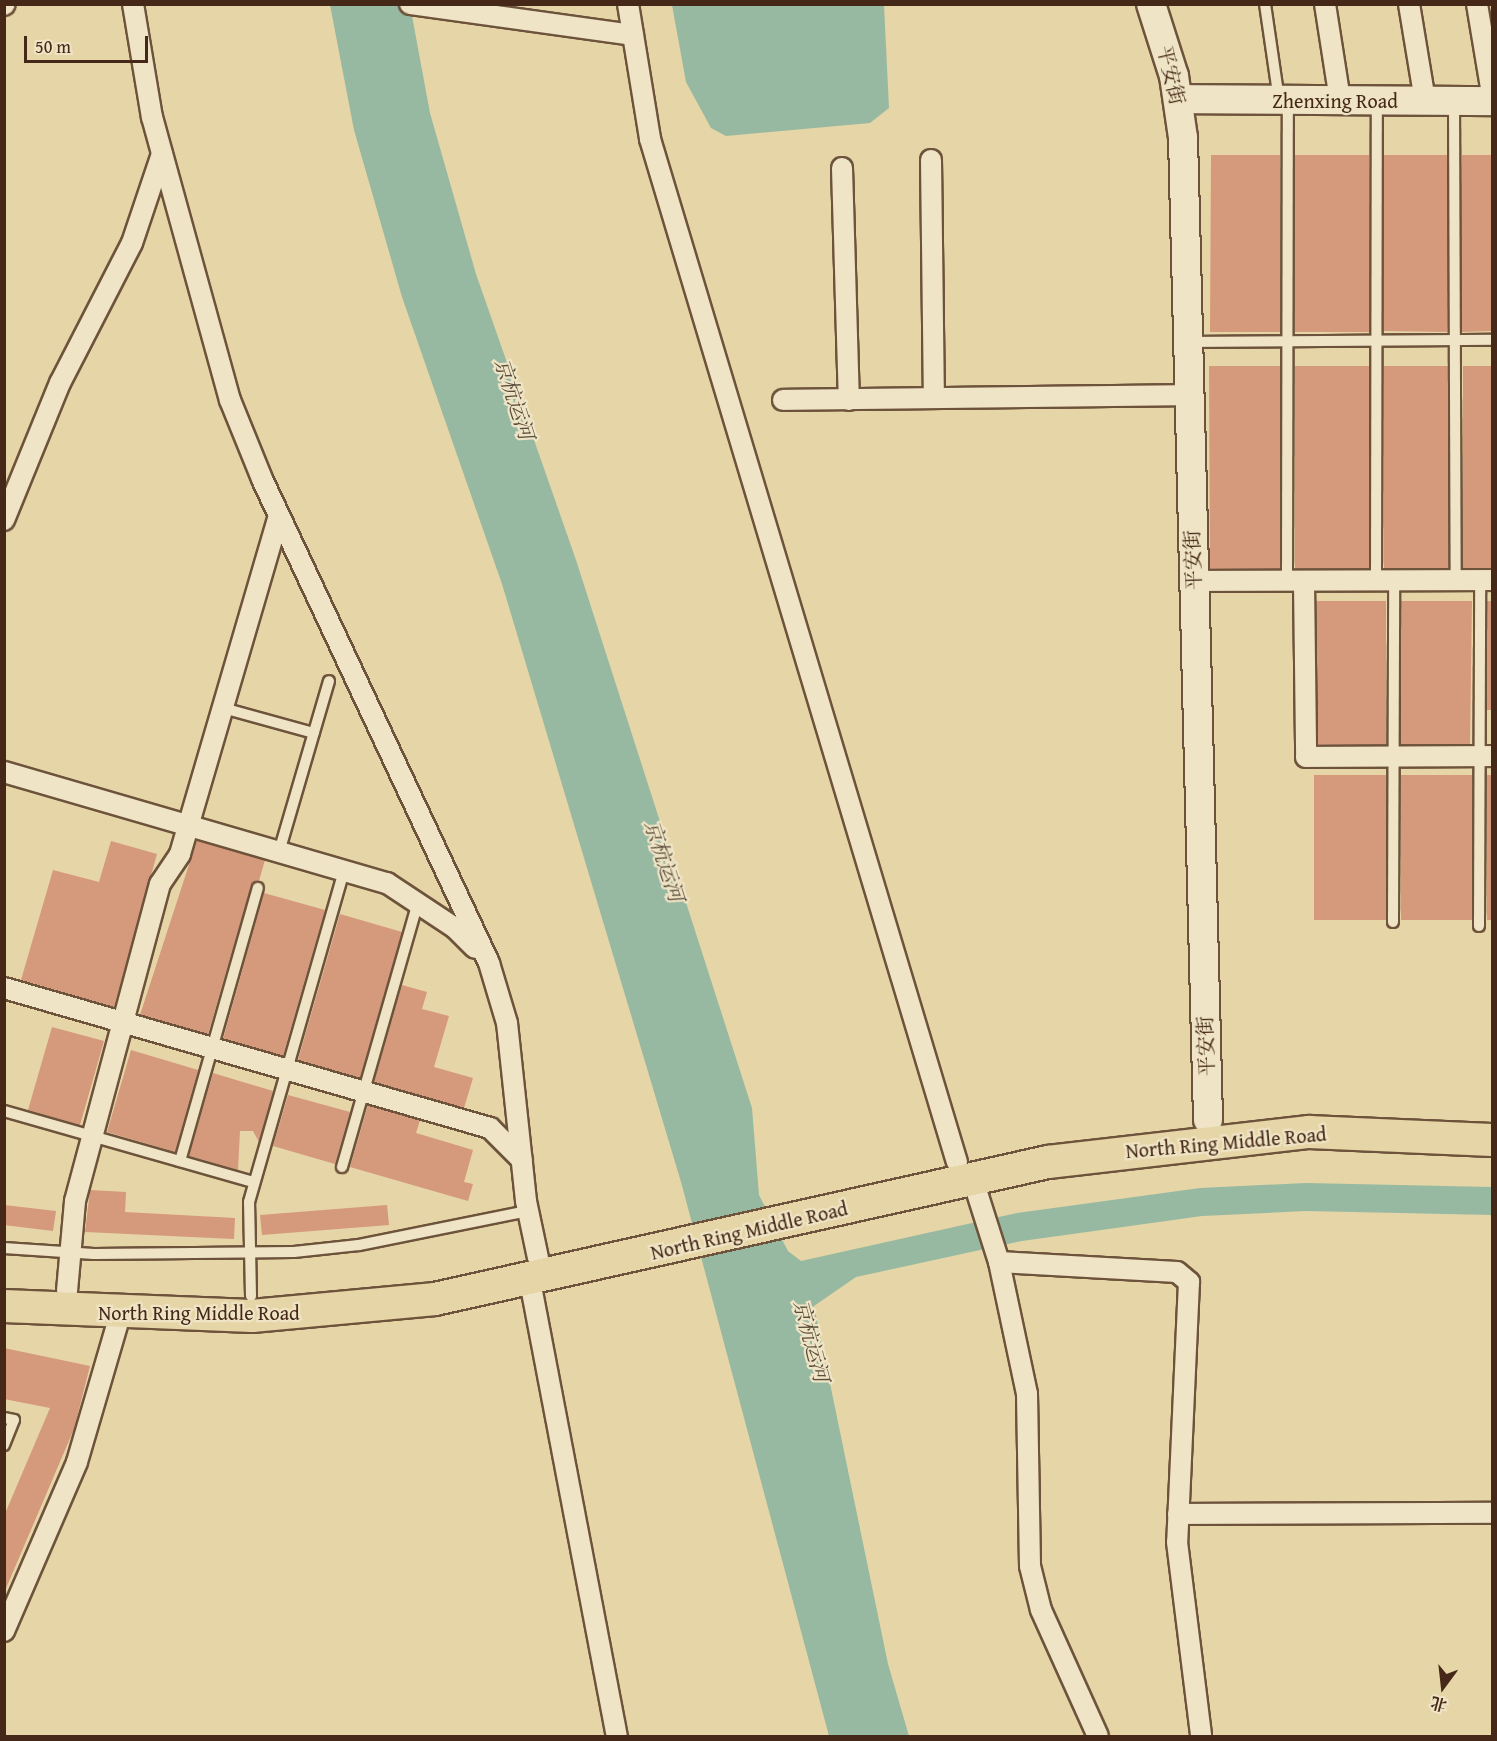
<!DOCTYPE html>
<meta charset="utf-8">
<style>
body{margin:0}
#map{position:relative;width:1497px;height:1741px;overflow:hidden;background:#e6d5a6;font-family:"Gentium Book Plus","Noto Serif SC",serif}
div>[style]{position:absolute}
.water>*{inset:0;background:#97b9a2}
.building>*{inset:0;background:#d5997b}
.roads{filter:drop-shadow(2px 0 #6d533b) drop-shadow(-2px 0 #6d533b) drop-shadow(0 2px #6d533b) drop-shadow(0 -2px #6d533b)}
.lane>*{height:10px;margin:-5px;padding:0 5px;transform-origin:5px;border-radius:5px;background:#efe4c5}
.street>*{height:20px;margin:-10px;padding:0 10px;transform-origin:10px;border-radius:10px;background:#efe4c5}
.secondary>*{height:28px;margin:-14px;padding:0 14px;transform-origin:14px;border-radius:14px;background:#efe4c5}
.primary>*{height:32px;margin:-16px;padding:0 16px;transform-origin:16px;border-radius:16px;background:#e6d5a6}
span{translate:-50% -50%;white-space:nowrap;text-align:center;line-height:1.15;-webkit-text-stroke:4.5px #efe4c5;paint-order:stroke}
.street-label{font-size:20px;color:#452817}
.water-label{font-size:21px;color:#5a4c3a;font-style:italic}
.frame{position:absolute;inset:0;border:6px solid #452817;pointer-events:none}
.north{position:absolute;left:1413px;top:1657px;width:60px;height:60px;-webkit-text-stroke:4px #efe4c5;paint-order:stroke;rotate:195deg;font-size:16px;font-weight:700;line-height:24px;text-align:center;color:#452817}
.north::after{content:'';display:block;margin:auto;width:21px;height:27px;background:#452817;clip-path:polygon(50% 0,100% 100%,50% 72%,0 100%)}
.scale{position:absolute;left:24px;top:36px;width:124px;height:27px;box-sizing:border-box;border:3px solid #452817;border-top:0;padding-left:8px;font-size:18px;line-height:21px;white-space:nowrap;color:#452817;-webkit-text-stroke:4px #efe4c5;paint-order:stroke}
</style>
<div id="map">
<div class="water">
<i style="clip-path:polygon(330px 5px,410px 5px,430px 113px,476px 274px,576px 560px,752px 1108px,759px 1195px,788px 1251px,801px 1261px,1017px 1213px,1200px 1188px,1306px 1183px,1492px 1187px,1492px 1215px,1306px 1211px,1202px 1216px,1022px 1241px,856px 1277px,814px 1306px,888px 1664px,909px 1736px,829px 1736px,681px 1182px,502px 584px,402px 297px,354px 130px)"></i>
<i style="clip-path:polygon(672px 5px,884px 5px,889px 108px,870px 123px,726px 136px,711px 128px,686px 82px)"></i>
</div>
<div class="building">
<i style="clip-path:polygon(1211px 155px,1280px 155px,1280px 332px,1210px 332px)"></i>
<i style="clip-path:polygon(1295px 155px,1369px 155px,1369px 332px,1295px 332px)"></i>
<i style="clip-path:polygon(1384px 155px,1447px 155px,1447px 332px,1384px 331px)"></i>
<i style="clip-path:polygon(1462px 155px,1492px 155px,1492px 331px,1462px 332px)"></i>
<i style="clip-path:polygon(1209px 366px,1280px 366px,1280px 569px,1210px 569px)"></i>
<i style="clip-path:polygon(1295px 366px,1369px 366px,1369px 568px,1295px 569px)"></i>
<i style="clip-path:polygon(1384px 366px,1448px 366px,1448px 568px,1384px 568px)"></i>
<i style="clip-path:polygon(1463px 366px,1492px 366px,1492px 568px,1463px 568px)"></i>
<i style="clip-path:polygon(1316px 601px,1386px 601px,1386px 745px,1318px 745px)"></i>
<i style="clip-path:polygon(1401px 601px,1472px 601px,1470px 744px,1401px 744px)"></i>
<i style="clip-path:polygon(1487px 601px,1492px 601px,1492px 710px,1487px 710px)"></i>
<i style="clip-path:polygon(1314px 775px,1386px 775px,1386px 920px,1314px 920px)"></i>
<i style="clip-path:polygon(1401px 775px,1472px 775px,1472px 920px,1401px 920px)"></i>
<i style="clip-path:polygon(1487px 775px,1492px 775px,1492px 920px,1487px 920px)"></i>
<i style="clip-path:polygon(197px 840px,265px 860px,259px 881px,251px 886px,208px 1034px,140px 1015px)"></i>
<i style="clip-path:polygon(111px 841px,157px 854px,114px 1007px,21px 980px,53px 870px,99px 882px)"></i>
<i style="clip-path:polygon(264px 893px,325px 910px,283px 1056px,223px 1039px)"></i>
<i style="clip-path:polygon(340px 914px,402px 932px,360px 1078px,298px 1060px)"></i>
<i style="clip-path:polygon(402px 985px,427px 992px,422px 1009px,449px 1016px,434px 1067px,473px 1078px,464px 1108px,374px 1082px)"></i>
<i style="clip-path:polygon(52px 1027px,104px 1041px,80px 1125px,28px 1110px)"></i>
<i style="clip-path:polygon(131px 1050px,198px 1070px,175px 1152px,107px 1132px)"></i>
<i style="clip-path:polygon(213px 1073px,273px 1091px,259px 1142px,253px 1131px,240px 1131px,238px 1170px,189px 1156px)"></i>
<i style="clip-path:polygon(288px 1095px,350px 1112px,335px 1164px,273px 1146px)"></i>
<i style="clip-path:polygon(368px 1105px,420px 1120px,416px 1133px,473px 1150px,464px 1182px,473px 1184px,468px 1201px,350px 1167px)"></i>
<i style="clip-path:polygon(90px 1190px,126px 1192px,125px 1212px,235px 1218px,234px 1239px,85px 1232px)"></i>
<i style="clip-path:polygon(4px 1205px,56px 1211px,53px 1231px,4px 1225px)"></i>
<i style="clip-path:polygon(387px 1205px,389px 1225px,262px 1235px,260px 1215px)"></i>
<i style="clip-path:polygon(4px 1348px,90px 1366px,74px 1429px,4px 1593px,4px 1516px,50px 1408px,4px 1399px)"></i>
</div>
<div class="roads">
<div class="lane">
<i style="left:1265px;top:4px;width:97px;rotate:81.7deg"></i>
<i style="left:1454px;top:101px;width:480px;rotate:89.8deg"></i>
<i style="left:1190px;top:342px;width:302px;rotate:-0.4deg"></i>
<i style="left:1287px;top:581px;width:480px;rotate:-89.9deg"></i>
<i style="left:1376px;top:581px;width:480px;rotate:-89.9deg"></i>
<i style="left:223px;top:708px;width:94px;rotate:15.4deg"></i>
<i style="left:279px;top:852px;width:178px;rotate:-73.7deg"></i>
<i style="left:1393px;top:922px;width:341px;rotate:-89.8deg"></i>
<i style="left:1479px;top:926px;width:346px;rotate:-89.8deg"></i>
<i style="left:4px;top:1111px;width:260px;rotate:15.9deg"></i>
<i style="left:180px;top:1161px;width:284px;rotate:-74.1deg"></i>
<i style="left:342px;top:1167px;width:273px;rotate:-74deg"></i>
<i style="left:4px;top:1248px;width:90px;rotate:3.8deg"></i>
<i style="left:94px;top:1254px;width:200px;rotate:-0.6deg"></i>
<i style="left:294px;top:1252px;width:65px;rotate:-6.1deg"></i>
<i style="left:359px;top:1245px;width:172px;rotate:-11.4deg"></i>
<i style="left:251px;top:1296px;width:94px;rotate:-91.2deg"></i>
<i style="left:249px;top:1202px;width:344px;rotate:-74deg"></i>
<i style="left:4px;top:1418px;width:10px;rotate:11deg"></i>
<i style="left:14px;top:1420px;width:27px;rotate:112deg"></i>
</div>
<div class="street">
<i style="left:133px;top:4px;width:115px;rotate:80.5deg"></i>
<i style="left:152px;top:117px;width:294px;rotate:74.6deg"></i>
<i style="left:230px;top:400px;width:85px;rotate:67.9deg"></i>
<i style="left:262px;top:479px;width:535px;rotate:64.87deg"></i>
<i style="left:489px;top:963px;width:63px;rotate:73.3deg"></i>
<i style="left:507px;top:1023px;width:179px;rotate:83.9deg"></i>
<i style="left:526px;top:1201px;width:58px;rotate:78.1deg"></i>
<i style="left:410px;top:4px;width:225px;rotate:7.9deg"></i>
<i style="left:628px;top:4px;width:137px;rotate:80.7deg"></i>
<i style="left:650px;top:139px;width:1068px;rotate:73.3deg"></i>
<i style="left:1325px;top:4px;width:97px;rotate:81.1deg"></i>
<i style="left:1409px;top:4px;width:98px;rotate:80.6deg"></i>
<i style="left:1477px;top:4px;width:91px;rotate:80.5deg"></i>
<i style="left:4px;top:5px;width:1px;rotate:-45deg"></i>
<i style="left:931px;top:160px;width:238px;rotate:89.3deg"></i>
<i style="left:842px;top:168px;width:232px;rotate:88.3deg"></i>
<i style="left:783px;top:400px;width:405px;rotate:-0.7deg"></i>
<i style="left:4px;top:520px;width:148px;rotate:-67.8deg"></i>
<i style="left:60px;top:383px;width:157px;rotate:-62.8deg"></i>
<i style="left:132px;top:243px;width:94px;rotate:-71.4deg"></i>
<i style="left:1192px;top:581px;width:300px;rotate:-0.2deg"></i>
<i style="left:1304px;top:581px;width:176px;rotate:89.3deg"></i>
<i style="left:1306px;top:757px;width:186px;rotate:-0.3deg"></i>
<i style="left:4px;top:772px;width:399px;rotate:16.2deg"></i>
<i style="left:387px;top:883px;width:82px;rotate:33.5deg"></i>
<i style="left:455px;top:928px;width:28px;rotate:45deg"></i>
<i style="left:4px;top:988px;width:506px;rotate:16.07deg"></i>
<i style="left:490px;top:1128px;width:45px;rotate:45deg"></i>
<i style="left:973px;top:1180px;width:86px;rotate:72.4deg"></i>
<i style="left:999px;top:1262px;width:135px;rotate:78deg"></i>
<i style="left:1027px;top:1394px;width:172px;rotate:89deg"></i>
<i style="left:1030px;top:1566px;width:45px;rotate:76deg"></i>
<i style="left:1041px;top:1610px;width:138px;rotate:65.7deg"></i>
<i style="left:999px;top:1262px;width:178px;rotate:3.2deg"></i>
<i style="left:1177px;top:1272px;width:16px;rotate:40deg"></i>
<i style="left:1189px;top:1282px;width:260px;rotate:92.6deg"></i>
<i style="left:1177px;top:1542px;width:195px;rotate:82.9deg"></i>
<i style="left:530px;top:1281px;width:463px;rotate:79.2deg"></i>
<i style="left:67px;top:1291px;width:90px;rotate:-84.9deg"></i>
<i style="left:75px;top:1201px;width:328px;rotate:-75deg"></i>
<i style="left:160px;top:884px;width:36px;rotate:-56deg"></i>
<i style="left:180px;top:854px;width:352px;rotate:-73.7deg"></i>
<i style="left:1178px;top:1514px;width:314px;rotate:-0.2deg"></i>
<i style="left:4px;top:1631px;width:184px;rotate:-66.6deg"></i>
<i style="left:77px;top:1462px;width:153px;rotate:-73.7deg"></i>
</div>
<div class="secondary">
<i style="left:1151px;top:4px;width:76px;rotate:72.3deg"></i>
<i style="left:1174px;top:76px;width:63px;rotate:81.7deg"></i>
<i style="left:1183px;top:138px;width:982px;rotate:88.54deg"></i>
<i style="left:1178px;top:99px;width:314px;rotate:0.4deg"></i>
</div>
<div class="primary">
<i style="left:4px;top:1306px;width:248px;rotate:2.3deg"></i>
<i style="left:252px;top:1316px;width:184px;rotate:-5.3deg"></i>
<i style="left:435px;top:1299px;width:628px;rotate:-12.6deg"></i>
<i style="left:1048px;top:1162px;width:263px;rotate:-6.6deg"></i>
<i style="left:1309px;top:1132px;width:183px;rotate:2.5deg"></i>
</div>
</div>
<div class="street-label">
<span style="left:1172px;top:75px;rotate:77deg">平安街</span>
<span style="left:1335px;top:100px">Zhenxing Road</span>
<span style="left:1192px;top:560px;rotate:-92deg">平安街</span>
<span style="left:1205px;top:1046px;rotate:-92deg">平安街</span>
<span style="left:1226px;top:1142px;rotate:-5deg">North Ring Middle Road</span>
<span style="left:749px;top:1230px;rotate:-13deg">North Ring Middle Road</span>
<span style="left:199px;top:1312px">North Ring Middle Road</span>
</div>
<div class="water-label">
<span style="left:514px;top:399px;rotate:72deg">京杭运河</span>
<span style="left:664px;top:861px;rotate:72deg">京杭运河</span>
<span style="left:811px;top:1341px;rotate:75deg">京杭运河</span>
</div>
<div class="frame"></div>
<div class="north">北</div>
<div class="scale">50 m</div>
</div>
